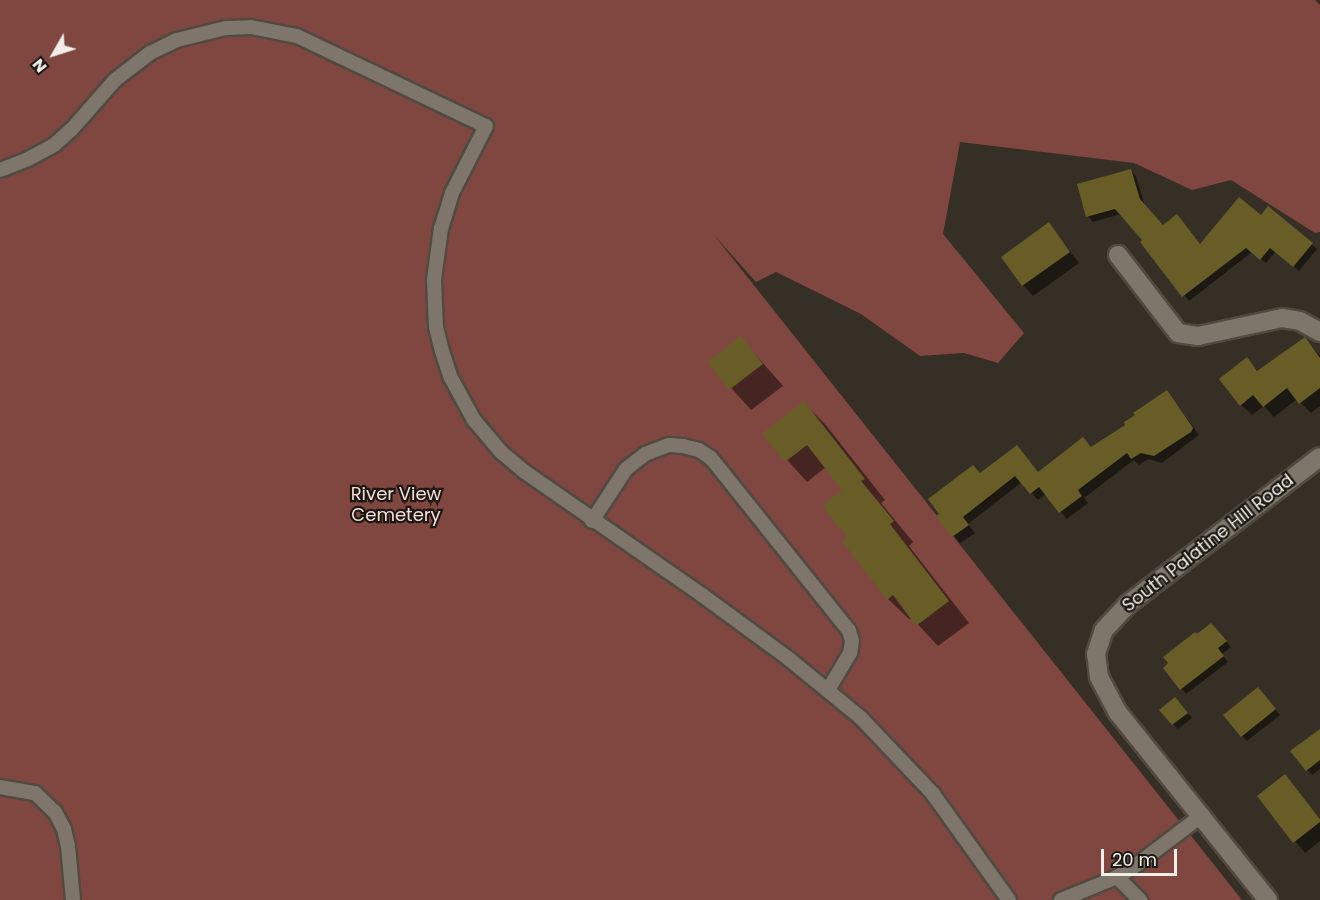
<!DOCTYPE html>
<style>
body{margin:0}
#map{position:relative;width:1320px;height:900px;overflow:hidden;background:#362f25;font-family:Poppins,sans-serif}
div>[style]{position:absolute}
.green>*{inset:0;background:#804740}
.shadow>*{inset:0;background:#0007}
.building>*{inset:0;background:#685d27}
.roads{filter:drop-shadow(2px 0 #514a42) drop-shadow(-2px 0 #514a42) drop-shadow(0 2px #514a42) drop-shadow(0 -2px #514a42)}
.lane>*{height:14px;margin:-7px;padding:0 7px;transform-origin:7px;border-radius:7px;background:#7e766b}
.street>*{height:18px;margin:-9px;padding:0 9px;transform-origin:9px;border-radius:9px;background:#7e766b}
.secondary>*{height:18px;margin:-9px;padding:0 9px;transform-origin:9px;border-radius:9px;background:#7e766b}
span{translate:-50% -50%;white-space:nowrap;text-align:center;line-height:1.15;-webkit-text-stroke:4.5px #1b1813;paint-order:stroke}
.park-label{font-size:18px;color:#f8dcd8}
.street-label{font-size:18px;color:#f2ede7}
.north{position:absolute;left:24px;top:24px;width:60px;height:60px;-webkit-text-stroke:4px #1b1813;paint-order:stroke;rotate:231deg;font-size:16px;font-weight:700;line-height:24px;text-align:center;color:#f2ede7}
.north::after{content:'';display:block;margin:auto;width:21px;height:27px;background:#f2ede7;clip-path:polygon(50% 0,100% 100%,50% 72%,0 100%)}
.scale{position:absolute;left:1101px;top:849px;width:76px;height:27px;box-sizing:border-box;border:3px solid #f2ede7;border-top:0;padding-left:8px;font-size:18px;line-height:21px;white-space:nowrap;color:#f2ede7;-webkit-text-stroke:4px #1b1813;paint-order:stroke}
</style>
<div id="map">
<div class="green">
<i style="clip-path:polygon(0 0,1315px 0,1320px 5px,1320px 232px,1315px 233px,1231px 180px,1192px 190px,1134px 163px,960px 142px,943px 234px,1024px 333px,998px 363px,964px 353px,920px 356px,861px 314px,776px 272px,756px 282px,714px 235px,1242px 900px,0 900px)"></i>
</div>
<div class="shadow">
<i style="clip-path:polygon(1131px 171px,1136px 176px,1145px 206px,1163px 226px,1201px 246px,1261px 217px,1269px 209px,1317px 249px,1299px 271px,1276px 251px,1266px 263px,1252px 252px,1189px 301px,1142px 242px,1145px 240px,1121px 214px,1093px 222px,1088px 216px)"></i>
<i style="clip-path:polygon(1049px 224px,1079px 263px,1033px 296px,1023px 285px)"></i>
<i style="clip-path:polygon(741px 338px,783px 386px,751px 410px,709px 363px)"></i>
<i style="clip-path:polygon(1305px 339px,1320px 356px,1320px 406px,1311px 413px,1297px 399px,1274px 417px,1264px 406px,1252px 415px,1241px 405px,1246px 359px,1259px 372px)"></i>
<i style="clip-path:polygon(1167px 392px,1199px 435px,1162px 463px,1148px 459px,1139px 465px,1134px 460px,1084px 498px,1088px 503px,1067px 519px,1046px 494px,1038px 500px,1022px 482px,968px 524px,975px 533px,960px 543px,938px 517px,981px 474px,1017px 447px,1038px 473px,1092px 448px,1127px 425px)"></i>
<i style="clip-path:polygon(804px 403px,825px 424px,885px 500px,881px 503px,913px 542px,909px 546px,969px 623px,938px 646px,912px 618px,909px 619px,888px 599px,849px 537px,844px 490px,826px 467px,807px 482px,764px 434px)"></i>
<i style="clip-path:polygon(1216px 630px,1231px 647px,1222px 654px,1228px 662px,1186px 694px,1165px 668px,1197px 636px)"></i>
<i style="clip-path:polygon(1263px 694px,1280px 715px,1247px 741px,1242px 736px)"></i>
<i style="clip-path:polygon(1180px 704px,1192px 718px,1178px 729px,1173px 724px)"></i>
<i style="clip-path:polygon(1320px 744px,1320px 769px,1312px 775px,1292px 752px)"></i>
<i style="clip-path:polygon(1285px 776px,1320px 818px,1320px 841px,1305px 853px,1259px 797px)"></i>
</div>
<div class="building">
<i style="clip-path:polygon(1131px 169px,1140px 199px,1163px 225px,1177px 214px,1200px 244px,1239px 197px,1261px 215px,1268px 206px,1313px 243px,1293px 267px,1270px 248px,1260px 260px,1246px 248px,1182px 297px,1140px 242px,1142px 240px,1115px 209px,1086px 217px,1077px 184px)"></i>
<i style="clip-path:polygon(1049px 222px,1070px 252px,1022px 286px,1001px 257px)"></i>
<i style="clip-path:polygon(741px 336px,763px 364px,729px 390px,707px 362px)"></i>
<i style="clip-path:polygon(1305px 337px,1320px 358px,1320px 388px,1299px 404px,1287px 388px,1263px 407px,1253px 395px,1240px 406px,1219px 379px,1247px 357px,1257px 371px)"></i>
<i style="clip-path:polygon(1167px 390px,1193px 428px,1191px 432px,1154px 456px,1141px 453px,1131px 459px,1127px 453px,1078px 490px,1082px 496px,1059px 513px,1039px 487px,1030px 494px,1015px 476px,963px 517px,969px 525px,952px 537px,935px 516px,939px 514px,928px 499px,973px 465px,980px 473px,1017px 445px,1038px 472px,1083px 437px,1091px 447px,1125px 425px,1124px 422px,1135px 415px,1133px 413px)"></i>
<i style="clip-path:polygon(804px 401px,865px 479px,861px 481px,894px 521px,890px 524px,949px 601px,916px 626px,893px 595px,887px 600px,842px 541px,847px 537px,822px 506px,842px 490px,807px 445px,785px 462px,762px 434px)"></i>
<i style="clip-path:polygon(1211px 623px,1227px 641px,1218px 648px,1224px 656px,1180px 690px,1163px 668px,1168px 663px,1163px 657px,1195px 632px,1197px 634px)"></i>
<i style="clip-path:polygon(1258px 687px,1276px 709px,1241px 737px,1223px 715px)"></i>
<i style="clip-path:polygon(1175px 697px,1188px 713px,1172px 725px,1159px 710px)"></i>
<i style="clip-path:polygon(1320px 729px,1320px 760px,1306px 771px,1290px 751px)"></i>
<i style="clip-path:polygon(1285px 774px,1320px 819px,1320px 822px,1293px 843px,1257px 796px)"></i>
</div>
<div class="roads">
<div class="lane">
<i style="left:0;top:170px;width:30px;rotate:-21deg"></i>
<i style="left:28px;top:159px;width:30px;rotate:-28deg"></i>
<i style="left:54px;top:145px;width:24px;rotate:-42deg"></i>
<i style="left:72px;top:129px;width:65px;rotate:-48.7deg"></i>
<i style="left:115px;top:80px;width:44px;rotate:-37.6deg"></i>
<i style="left:150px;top:53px;width:30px;rotate:-26deg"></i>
<i style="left:177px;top:40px;width:50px;rotate:-13.8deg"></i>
<i style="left:226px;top:28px;width:25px;rotate:-2deg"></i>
<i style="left:251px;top:27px;width:47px;rotate:11.1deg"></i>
<i style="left:297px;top:36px;width:209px;rotate:25.5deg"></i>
<i style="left:486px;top:126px;width:75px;rotate:116.9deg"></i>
<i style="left:452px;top:193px;width:37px;rotate:107deg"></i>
<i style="left:441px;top:228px;width:52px;rotate:97.7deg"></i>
<i style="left:434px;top:280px;width:47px;rotate:87.6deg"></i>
<i style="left:436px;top:327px;width:25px;rotate:76deg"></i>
<i style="left:442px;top:351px;width:28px;rotate:72deg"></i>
<i style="left:451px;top:378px;width:48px;rotate:61.3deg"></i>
<i style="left:474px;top:420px;width:42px;rotate:49.8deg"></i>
<i style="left:501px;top:452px;width:31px;rotate:40deg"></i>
<i style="left:525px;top:472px;width:216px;rotate:34.8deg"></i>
<i style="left:702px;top:595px;width:108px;rotate:36.3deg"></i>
<i style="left:789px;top:659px;width:93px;rotate:39.3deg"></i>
<i style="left:861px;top:718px;width:105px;rotate:46.5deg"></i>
<i style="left:933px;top:794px;width:130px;rotate:54.4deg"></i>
<i style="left:592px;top:521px;width:62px;rotate:-56.8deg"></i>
<i style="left:626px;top:469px;width:24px;rotate:-38deg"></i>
<i style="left:645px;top:454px;width:26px;rotate:-21deg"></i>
<i style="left:669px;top:445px;width:14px;rotate:4deg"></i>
<i style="left:683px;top:446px;width:16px;rotate:14deg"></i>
<i style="left:699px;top:450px;width:14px;rotate:34deg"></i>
<i style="left:711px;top:458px;width:221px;rotate:51.4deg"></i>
<i style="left:849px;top:631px;width:10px;rotate:73deg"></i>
<i style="left:852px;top:641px;width:12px;rotate:99deg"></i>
<i style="left:850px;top:653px;width:43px;rotate:120.7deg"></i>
<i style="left:0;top:787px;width:36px;rotate:10deg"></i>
<i style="left:35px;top:793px;width:28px;rotate:44deg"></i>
<i style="left:55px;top:812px;width:19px;rotate:62deg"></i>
<i style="left:64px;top:829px;width:17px;rotate:77deg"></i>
<i style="left:68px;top:846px;width:54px;rotate:84.7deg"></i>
<i style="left:1117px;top:877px;width:33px;rotate:45deg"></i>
<i style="left:1061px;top:900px;width:61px;rotate:-22.3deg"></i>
<i style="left:1117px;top:877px;width:26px;rotate:-32deg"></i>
<i style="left:1139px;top:863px;width:78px;rotate:-37.2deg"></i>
</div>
<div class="street">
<i style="left:1118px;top:255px;width:98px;rotate:52.4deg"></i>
<i style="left:1178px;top:333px;width:20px;rotate:9deg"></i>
<i style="left:1198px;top:336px;width:86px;rotate:-12.1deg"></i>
<i style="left:1282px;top:318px;width:18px;rotate:9deg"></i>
<i style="left:1300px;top:321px;width:23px;rotate:29deg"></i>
</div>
<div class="secondary">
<i style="left:1268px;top:900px;width:240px;rotate:-128.7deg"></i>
<i style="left:1118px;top:713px;width:41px;rotate:-117.8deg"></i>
<i style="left:1099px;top:677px;width:23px;rotate:-97deg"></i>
<i style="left:1096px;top:654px;width:25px;rotate:-72deg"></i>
<i style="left:1104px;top:630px;width:34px;rotate:-47deg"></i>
<i style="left:1127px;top:605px;width:243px;rotate:-37.5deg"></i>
</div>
</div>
<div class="park-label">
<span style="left:396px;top:505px">River View<br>Cemetery</span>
</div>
<div class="street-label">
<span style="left:1208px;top:543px;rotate:-38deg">South Palatine Hill Road</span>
</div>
<div class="north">N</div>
<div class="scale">20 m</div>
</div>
